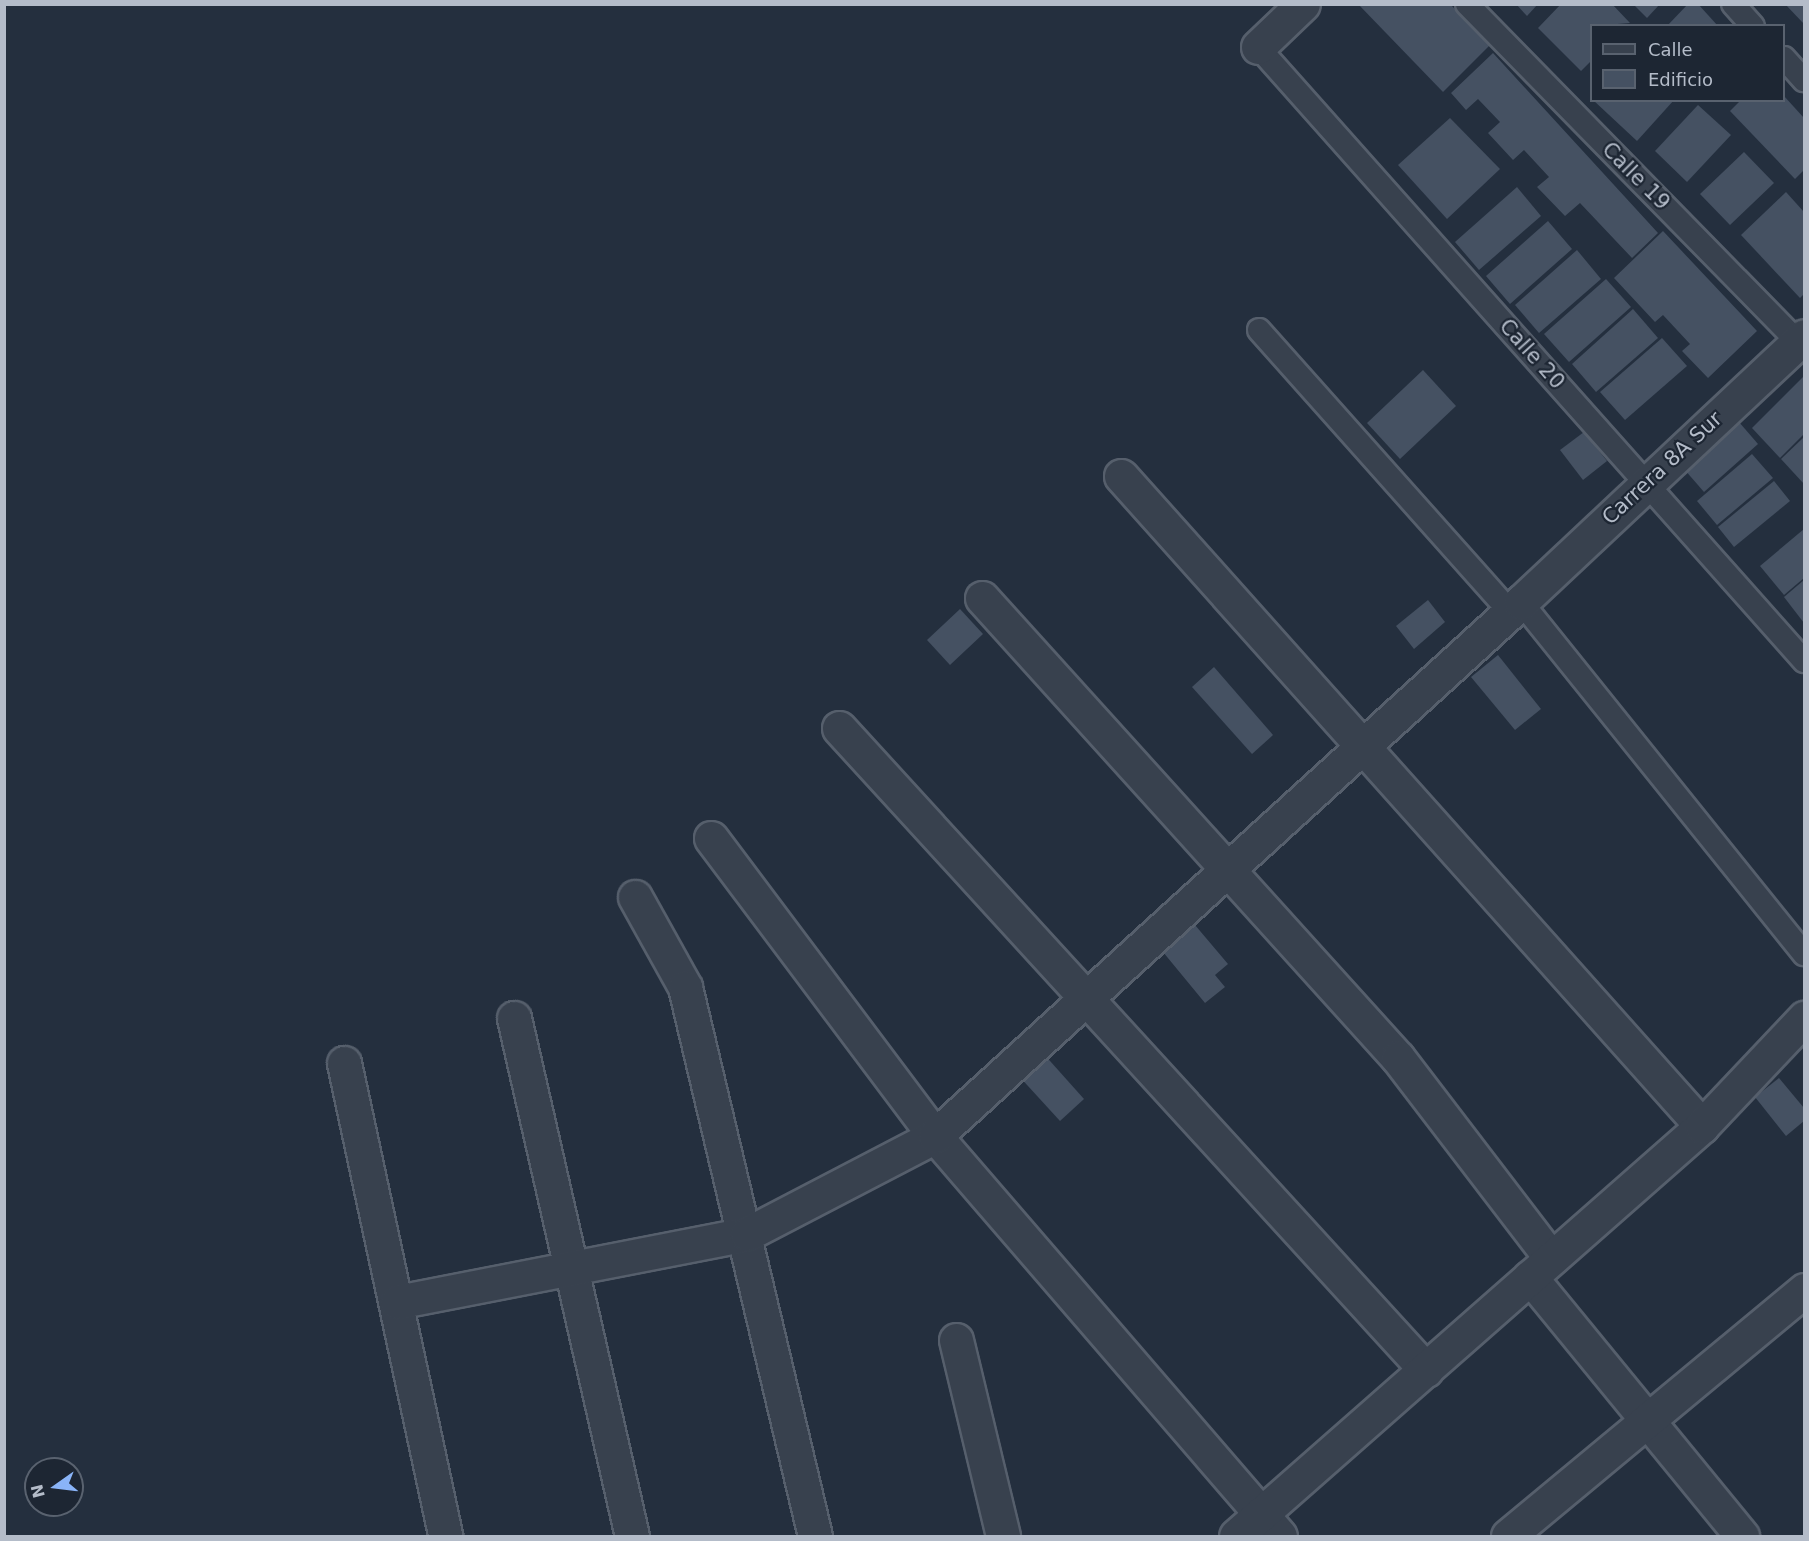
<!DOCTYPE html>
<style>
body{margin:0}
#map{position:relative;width:1809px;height:1541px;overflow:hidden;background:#242f3e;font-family:"DejaVu Sans",sans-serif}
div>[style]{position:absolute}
.building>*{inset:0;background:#455162}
.roads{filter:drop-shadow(2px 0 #565f6c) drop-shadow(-2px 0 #565f6c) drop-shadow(0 2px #565f6c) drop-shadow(0 -2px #565f6c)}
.lane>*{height:22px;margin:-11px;padding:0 11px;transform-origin:11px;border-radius:11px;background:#38414e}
.street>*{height:33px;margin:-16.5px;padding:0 16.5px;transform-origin:16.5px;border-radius:16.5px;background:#38414e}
span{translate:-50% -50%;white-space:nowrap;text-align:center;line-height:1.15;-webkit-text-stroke:4.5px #1d2633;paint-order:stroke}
.street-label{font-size:21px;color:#b4bcc9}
.frame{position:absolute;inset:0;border:6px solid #b4bcc9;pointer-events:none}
.legend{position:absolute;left:1590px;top:24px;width:195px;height:78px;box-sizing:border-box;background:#1d2633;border:2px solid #59626f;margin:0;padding:8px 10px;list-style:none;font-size:18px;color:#b4bcc9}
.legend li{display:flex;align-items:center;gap:12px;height:30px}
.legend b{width:30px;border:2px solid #59626f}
.north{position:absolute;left:24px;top:1457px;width:60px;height:60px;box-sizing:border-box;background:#1d2633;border:2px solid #59626f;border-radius:50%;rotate:256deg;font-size:16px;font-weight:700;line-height:24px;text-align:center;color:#b4bcc9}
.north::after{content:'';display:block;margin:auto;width:21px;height:27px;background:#8ab4f8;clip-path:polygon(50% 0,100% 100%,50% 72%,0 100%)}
</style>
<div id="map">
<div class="building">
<i style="clip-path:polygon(1358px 4px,1450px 4px,1490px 45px,1443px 92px)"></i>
<i style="clip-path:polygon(1516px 4px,1538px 4px,1527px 16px)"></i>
<i style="clip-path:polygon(1561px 4px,1612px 4px,1630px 23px,1592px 26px,1592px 60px,1581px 71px,1538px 28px)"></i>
<i style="clip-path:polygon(1633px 4px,1660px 4px,1647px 18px)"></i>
<i style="clip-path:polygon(1688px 4px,1698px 4px,1718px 26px,1667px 26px)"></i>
<i style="clip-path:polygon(1785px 4px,1804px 4px,1804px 24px)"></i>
<i style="clip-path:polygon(1493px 53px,1658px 233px,1632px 258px,1580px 203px,1565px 216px,1537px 187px,1549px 177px,1524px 150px,1513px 160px,1488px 133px,1500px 122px,1478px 99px,1466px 110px,1451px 93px)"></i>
<i style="clip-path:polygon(1784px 96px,1804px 118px,1804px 170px,1795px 179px,1730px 111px,1741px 100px)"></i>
<i style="clip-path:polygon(1593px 100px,1674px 100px,1637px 141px)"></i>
<i style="clip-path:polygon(1698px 105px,1731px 135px,1687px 182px,1655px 151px)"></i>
<i style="clip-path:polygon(1450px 118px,1500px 169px,1447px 219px,1398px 165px)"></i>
<i style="clip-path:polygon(1744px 152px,1774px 183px,1730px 225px,1700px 194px)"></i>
<i style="clip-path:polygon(1517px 187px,1541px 216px,1479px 270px,1455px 242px)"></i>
<i style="clip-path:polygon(1786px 192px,1804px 212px,1804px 294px,1800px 298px,1741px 235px)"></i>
<i style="clip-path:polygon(1548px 221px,1572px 249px,1510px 304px,1486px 276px)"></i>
<i style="clip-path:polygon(1663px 231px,1757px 331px,1708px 378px,1682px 351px,1690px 344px,1663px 315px,1655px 322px,1614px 278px)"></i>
<i style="clip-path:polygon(1577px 250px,1601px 279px,1539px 333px,1515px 305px)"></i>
<i style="clip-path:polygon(1606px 279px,1631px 307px,1569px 362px,1544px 334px)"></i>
<i style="clip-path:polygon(1633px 309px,1658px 338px,1596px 392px,1572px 364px)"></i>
<i style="clip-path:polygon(1662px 338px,1687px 366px,1625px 420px,1600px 392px)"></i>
<i style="clip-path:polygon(1423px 370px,1456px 406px,1400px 459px,1367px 423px)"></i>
<i style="clip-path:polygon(1804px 376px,1804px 434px,1780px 458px,1752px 428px)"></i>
<i style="clip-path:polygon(1739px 422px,1758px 444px,1704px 492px,1684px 469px)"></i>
<i style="clip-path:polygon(1584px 432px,1607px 461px,1583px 480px,1560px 450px)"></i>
<i style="clip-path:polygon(1804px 437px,1804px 484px,1781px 459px)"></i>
<i style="clip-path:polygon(1752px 454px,1773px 478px,1717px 525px,1697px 501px)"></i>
<i style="clip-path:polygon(1774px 481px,1790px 501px,1734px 547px,1718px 527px)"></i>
<i style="clip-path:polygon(1804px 529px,1804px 578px,1784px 595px,1760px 566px)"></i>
<i style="clip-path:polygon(1804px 580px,1804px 623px,1784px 597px)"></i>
<i style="clip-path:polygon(1428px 600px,1445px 622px,1414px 649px,1396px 626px)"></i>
<i style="clip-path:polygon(960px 609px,983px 634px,950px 665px,927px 640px)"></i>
<i style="clip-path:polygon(1498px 655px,1541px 709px,1515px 730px,1471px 677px)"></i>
<i style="clip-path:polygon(1214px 667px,1273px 735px,1252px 754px,1192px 687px)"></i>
<i style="clip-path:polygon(1195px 925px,1228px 964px,1215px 975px,1225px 987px,1205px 1003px,1163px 952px)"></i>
<i style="clip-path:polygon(1042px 1052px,1084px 1099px,1060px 1121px,1017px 1074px)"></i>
<i style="clip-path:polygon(1779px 1078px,1804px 1108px,1804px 1121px,1786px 1136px,1755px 1097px)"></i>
</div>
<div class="roads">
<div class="lane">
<i style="left:1467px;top:4px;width:482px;rotate:45.6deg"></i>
<i style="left:1733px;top:4px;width:30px;rotate:48deg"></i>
<i style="left:1258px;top:47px;width:822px;rotate:48.35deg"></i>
<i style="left:1784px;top:58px;width:30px;rotate:48deg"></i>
<i style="left:1259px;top:330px;width:378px;rotate:48.3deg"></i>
<i style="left:1521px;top:602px;width:452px;rotate:51.2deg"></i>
</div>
<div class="street">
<i style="left:1258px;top:47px;width:62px;rotate:-43.7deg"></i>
<i style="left:1121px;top:476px;width:872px;rotate:48.21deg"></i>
<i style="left:982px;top:598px;width:620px;rotate:47.88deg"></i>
<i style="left:1398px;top:1058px;width:252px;rotate:52.6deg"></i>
<i style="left:839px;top:728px;width:870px;rotate:47.56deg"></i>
<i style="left:711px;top:838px;width:373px;rotate:53.1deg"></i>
<i style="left:935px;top:1136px;width:528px;rotate:49.22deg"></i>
<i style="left:635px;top:897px;width:103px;rotate:60.9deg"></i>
<i style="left:685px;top:987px;width:564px;rotate:76.68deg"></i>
<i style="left:514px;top:1018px;width:531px;rotate:77.17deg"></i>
<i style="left:344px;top:1063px;width:484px;rotate:77.9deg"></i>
<i style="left:1530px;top:1277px;width:335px;rotate:50.7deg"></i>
<i style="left:397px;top:1302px;width:357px;rotate:-11deg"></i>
<i style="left:747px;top:1234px;width:212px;rotate:-27.5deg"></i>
<i style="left:935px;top:1136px;width:793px;rotate:-42.34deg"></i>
<i style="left:1521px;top:602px;width:388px;rotate:-43.2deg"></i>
<i style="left:956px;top:1340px;width:202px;rotate:76.5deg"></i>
<i style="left:1236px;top:1536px;width:621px;rotate:-41.34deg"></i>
<i style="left:1702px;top:1126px;width:149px;rotate:-46.6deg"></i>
<i style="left:1508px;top:1536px;width:385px;rotate:-39.7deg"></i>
</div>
</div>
<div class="street-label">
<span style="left:1636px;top:176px;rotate:45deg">Calle 19</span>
<span style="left:1532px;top:354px;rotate:48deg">Calle 20</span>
<span style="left:1662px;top:468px;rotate:-43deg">Carrera 8A Sur</span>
</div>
<div class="frame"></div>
<ul class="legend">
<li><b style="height:8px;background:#38414e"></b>Calle</li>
<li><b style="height:16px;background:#455162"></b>Edificio</li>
</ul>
<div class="north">N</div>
</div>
